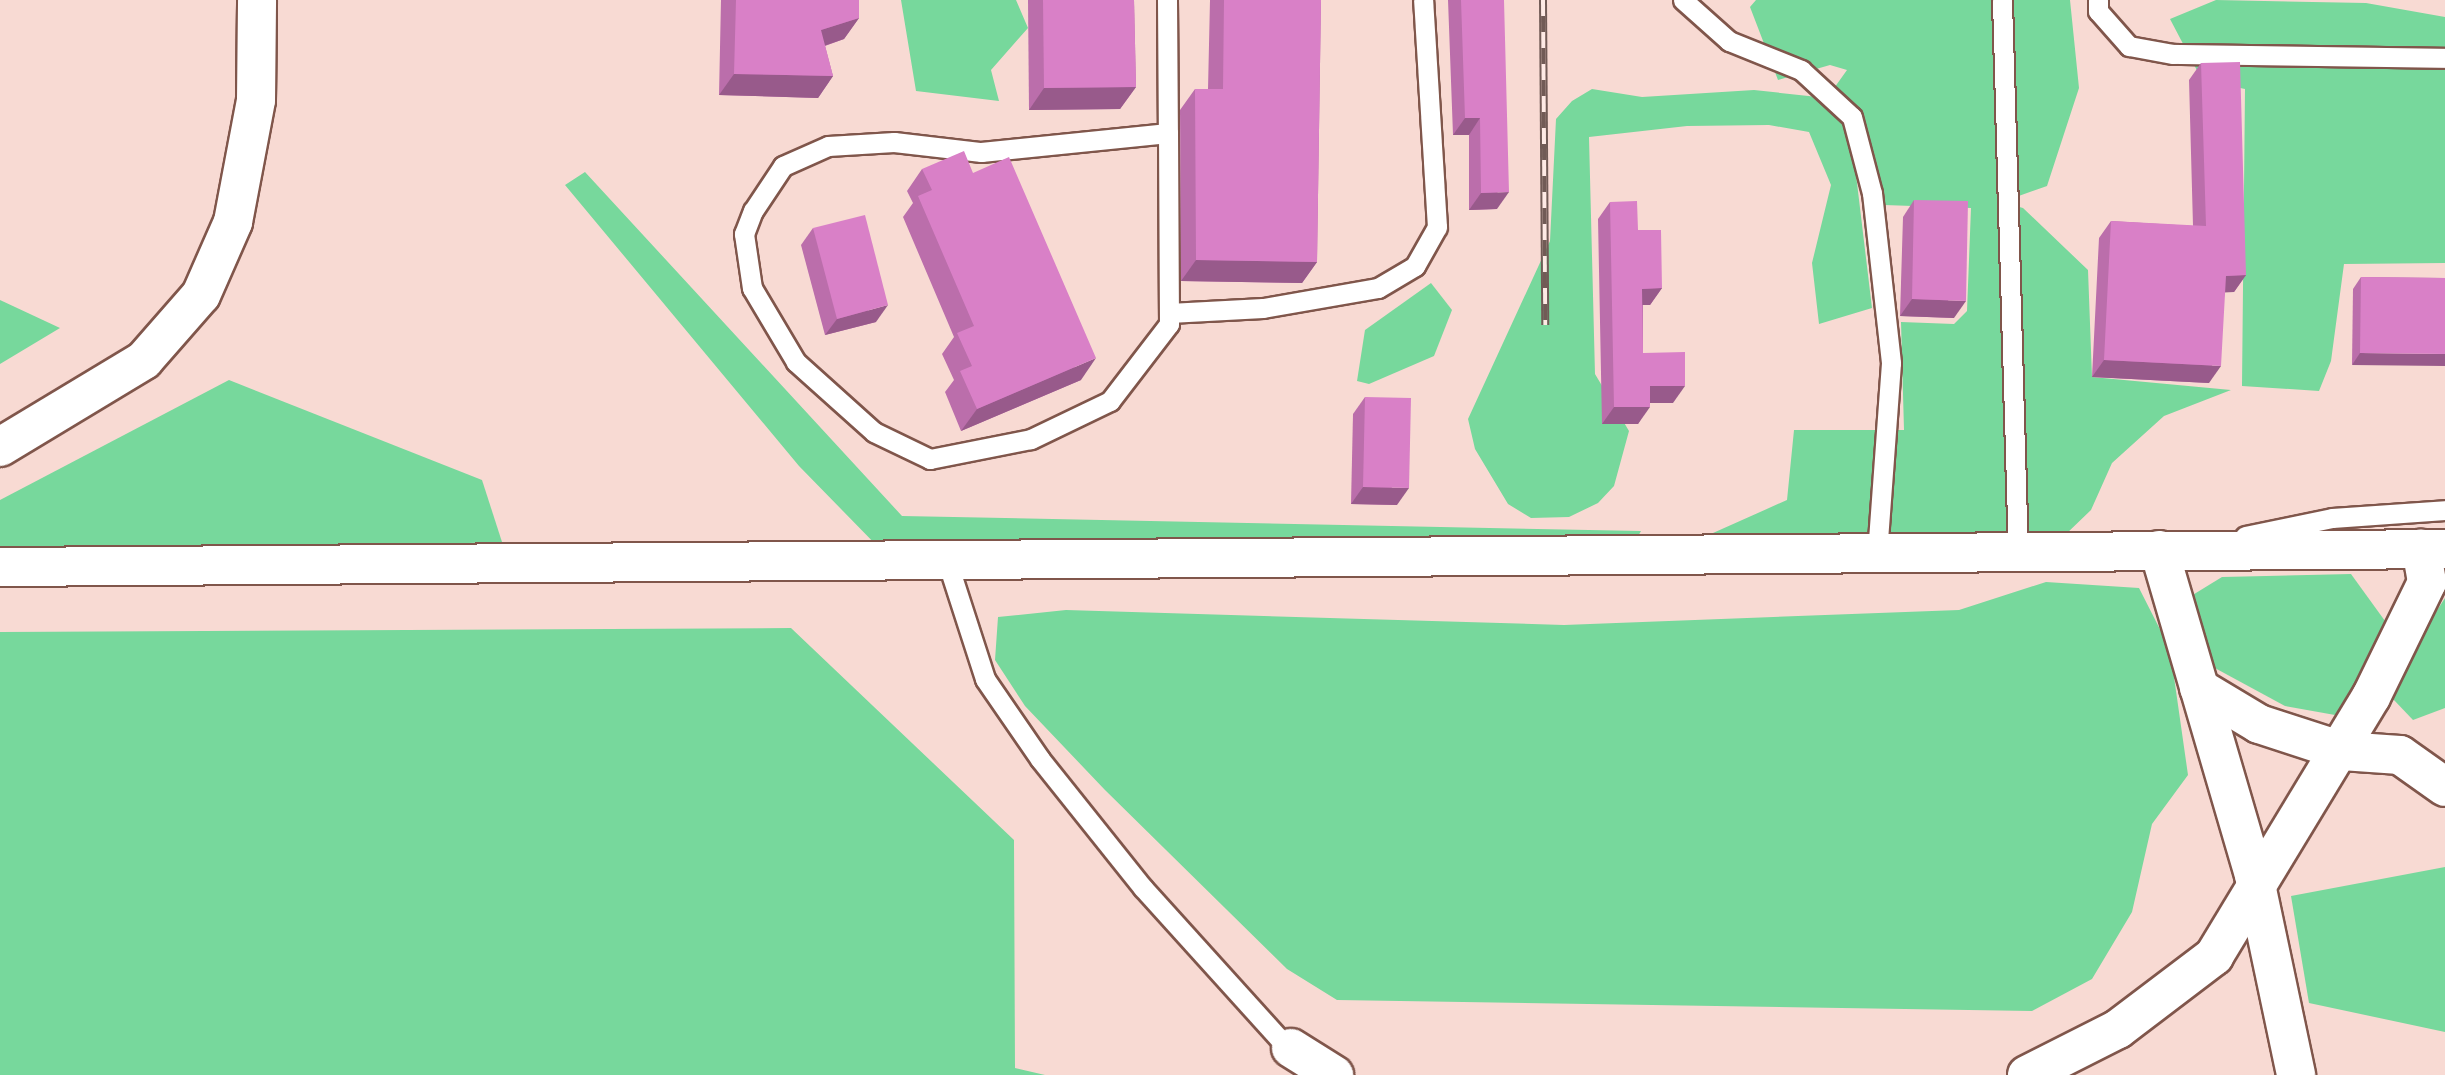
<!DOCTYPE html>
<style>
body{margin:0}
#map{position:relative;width:2445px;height:1075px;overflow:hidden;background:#f8dad3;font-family:"IBM Plex Sans",sans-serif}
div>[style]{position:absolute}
.green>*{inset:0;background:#77d89c}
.roads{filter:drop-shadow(2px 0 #80564b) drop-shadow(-2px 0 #80564b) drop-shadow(0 2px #80564b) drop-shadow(0 -2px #80564b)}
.service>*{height:19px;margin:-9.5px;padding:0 9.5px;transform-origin:9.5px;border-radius:9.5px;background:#fff}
.minor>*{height:38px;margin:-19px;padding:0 19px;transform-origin:19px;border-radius:19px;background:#fff}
.tertiary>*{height:38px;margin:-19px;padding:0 19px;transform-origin:19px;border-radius:19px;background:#fff}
.rail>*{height:8px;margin-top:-4px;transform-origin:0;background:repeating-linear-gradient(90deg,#feeae5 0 16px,#715b56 0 32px);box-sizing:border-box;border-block:2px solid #715b56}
.wall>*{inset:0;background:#bb6eab}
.shaded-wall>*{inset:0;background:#985a8b}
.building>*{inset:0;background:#d980c7}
span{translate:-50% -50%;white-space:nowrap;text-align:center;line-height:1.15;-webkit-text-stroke:5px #feeae5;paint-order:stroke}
</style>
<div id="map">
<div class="green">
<i style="clip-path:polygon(901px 0,1016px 0,1028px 28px,991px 70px,999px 101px,916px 91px)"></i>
<i style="clip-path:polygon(1756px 0,2070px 0,2079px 88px,2047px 186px,2002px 202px,2023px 208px,2088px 270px,2092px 377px,2231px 390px,2164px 416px,2112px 463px,2091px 510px,2065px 535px,1709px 552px,1713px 533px,1787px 500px,1794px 430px,1904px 430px,1901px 322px,1954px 324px,1967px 311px,1971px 208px,1884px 205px,1854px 158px,1872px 308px,1819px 324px,1812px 263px,1831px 185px,1809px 132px,1769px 125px,1687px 126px,1589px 137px,1595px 374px,1629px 431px,1614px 486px,1598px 503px,1569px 517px,1531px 518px,1508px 504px,1475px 449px,1468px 419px,1550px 241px,1556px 119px,1572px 101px,1592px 89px,1642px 97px,1754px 90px,1827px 98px,1847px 70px,1830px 65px,1778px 80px,1750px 7px)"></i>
<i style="clip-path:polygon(2216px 0,2366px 3px,2445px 17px,2445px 263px,2344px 264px,2331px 361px,2319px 391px,2242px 386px,2245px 89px,2202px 80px,2170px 19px)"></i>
<i style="clip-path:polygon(585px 172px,902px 516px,1641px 531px,1632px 547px,884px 553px,799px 466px,565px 185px)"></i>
<i style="clip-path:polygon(1431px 283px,1452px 310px,1434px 356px,1369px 384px,1357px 381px,1365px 330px)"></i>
<i style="clip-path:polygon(0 300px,60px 328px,0 364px)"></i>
<i style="clip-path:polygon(229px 380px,482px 480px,502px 542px,0 557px,0 500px)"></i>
<i style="clip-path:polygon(2351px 574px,2385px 621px,2367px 669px,2335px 715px,2285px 706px,2213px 667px,2191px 596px,2222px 577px)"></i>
<i style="clip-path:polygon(2046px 582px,2139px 588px,2170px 649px,2188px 775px,2152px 824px,2132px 912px,2092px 979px,2032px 1011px,1337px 1000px,1287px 969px,1105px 790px,1025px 706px,995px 660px,998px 617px,1066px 610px,1564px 625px,1959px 610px)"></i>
<i style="clip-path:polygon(2445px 598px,2445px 708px,2413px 720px,2393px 699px,2416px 643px)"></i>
<i style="clip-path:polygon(791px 628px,1014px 840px,1015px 1068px,1045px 1075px,0 1075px,0 632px)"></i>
<i style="clip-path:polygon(2445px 867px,2445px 1032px,2309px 1003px,2291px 896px)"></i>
</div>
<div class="roads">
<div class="service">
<i style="left:1167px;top:0;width:133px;rotate:89.6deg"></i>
<i style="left:1168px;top:133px;width:191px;rotate:89.7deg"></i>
<i style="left:1169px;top:324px;width:97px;rotate:127.5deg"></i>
<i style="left:1110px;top:401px;width:88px;rotate:154.3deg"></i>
<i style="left:1031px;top:439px;width:103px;rotate:168.8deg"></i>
<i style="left:930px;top:459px;width:62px;rotate:-154.3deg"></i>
<i style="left:874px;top:432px;width:105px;rotate:-138.1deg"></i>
<i style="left:796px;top:362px;width:86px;rotate:-120.7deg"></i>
<i style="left:752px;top:288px;width:55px;rotate:-98.4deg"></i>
<i style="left:744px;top:234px;width:25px;rotate:-69deg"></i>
<i style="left:753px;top:211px;width:54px;rotate:-56.3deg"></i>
<i style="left:783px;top:166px;width:49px;rotate:-24deg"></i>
<i style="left:828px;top:146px;width:66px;rotate:-3.5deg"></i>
<i style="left:894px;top:142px;width:88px;rotate:6.6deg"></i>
<i style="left:981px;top:152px;width:188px;rotate:-5.8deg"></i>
<i style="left:1683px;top:0;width:62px;rotate:41.7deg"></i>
<i style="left:1729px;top:41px;width:78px;rotate:21.9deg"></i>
<i style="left:1801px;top:70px;width:69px;rotate:42.7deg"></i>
<i style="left:1852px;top:117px;width:79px;rotate:75.3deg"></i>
<i style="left:1872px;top:193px;width:171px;rotate:83.6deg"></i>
<i style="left:1891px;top:363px;width:192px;rotate:94.2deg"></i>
<i style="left:2002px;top:0;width:556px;rotate:88.35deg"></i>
<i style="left:2098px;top:0;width:11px;rotate:90deg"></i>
<i style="left:2098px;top:11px;width:47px;rotate:48.5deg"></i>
<i style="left:2129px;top:46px;width:45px;rotate:10.3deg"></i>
<i style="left:2173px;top:54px;width:272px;rotate:0.8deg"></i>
<i style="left:1169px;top:313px;width:94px;rotate:-3deg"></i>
<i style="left:1263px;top:308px;width:117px;rotate:-9.9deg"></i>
<i style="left:1378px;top:288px;width:43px;rotate:-30.7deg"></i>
<i style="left:1415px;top:266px;width:45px;rotate:-60.6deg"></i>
<i style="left:1437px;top:227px;width:227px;rotate:-93.5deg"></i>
<i style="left:2245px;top:536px;width:89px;rotate:-11.7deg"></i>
<i style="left:2332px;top:518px;width:113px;rotate:-4deg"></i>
<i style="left:947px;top:561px;width:124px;rotate:72.1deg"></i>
<i style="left:985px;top:679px;width:97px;rotate:55.5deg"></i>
<i style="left:1040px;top:759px;width:165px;rotate:51.4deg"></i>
<i style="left:1143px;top:888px;width:225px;rotate:47.9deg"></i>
</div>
<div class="minor">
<i style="left:2159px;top:550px;width:339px;rotate:73.7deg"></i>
<i style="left:2254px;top:875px;width:204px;rotate:78.1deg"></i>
<i style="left:0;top:567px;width:2445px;rotate:-0.42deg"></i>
<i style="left:2199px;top:688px;width:70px;rotate:31deg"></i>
<i style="left:2259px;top:724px;width:87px;rotate:18deg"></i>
<i style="left:2342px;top:751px;width:58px;rotate:3.9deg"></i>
<i style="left:2400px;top:755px;width:55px;rotate:35.4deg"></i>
<i style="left:1291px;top:1048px;width:51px;rotate:32.1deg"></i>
<i style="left:2027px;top:1075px;width:102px;rotate:-26.8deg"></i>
<i style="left:2118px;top:1029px;width:121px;rotate:-37.2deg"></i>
<i style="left:2214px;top:956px;width:303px;rotate:-58.8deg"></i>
<i style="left:2371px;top:697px;width:128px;rotate:-64deg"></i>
<i style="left:2427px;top:582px;width:34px;rotate:-100deg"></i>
</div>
<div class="tertiary">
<i style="left:0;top:447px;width:168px;rotate:-31.1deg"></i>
<i style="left:144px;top:360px;width:86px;rotate:-48.8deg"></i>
<i style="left:201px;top:295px;width:80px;rotate:-66.3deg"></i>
<i style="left:233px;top:222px;width:124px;rotate:-79.3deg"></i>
<i style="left:256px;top:100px;width:100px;rotate:-89.4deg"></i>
</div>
</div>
<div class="rail">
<i style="left:1543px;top:0;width:325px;rotate:89.6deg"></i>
</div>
<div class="wall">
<i style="clip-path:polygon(721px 0,859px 0,859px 18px,844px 39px,825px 46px,833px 76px,818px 98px,719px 95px)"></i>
<i style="clip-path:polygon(1028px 0,1134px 0,1136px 87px,1120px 109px,1029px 110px)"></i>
<i style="clip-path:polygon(1210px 0,1321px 0,1317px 262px,1302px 283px,1181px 281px,1180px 110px,1195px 89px,1208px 89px)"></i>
<i style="clip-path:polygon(1448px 0,1504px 0,1497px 209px,1469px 210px,1469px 135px,1453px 135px)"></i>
<i style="clip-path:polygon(2201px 63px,2246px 275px,2234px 292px,2225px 292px,2209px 383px,2092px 377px,2099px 238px,2111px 221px,2193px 226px,2189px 80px)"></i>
<i style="clip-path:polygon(922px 169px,973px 173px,1081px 380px,961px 431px,945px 392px,954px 380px,942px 354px,954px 337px,903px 217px,913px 203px,907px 191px)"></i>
<i style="clip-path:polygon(1914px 200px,1954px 318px,1900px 316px,1903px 217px)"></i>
<i style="clip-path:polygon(1610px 202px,1638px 230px,1662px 288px,1650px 305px,1643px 305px,1643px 353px,1673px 403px,1650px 403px,1638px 424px,1602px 424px,1598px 219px)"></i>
<i style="clip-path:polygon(813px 228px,876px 322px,825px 335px,801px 245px)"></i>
<i style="clip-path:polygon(2361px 277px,2445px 278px,2352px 365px,2353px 289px)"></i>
<i style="clip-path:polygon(1365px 397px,1397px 505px,1351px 504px,1353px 414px)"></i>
</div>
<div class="shaded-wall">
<i style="clip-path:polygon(859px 18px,844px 39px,806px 52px,821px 30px)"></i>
<i style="clip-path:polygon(734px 74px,833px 76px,818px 98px,719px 95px)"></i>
<i style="clip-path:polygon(1136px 87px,1120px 109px,1029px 110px,1044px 88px)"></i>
<i style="clip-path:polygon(1465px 118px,1480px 118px,1469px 135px,1453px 135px)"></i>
<i style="clip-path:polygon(1509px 192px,1497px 209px,1469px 210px,1481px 193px)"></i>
<i style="clip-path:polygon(1196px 260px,1317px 262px,1302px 283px,1181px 281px)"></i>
<i style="clip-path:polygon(2246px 275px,2234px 292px,2214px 293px,2226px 276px)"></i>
<i style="clip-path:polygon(1662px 288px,1650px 305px,1630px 305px,1642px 289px)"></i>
<i style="clip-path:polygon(1912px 299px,1966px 301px,1954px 318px,1900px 316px)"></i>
<i style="clip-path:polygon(888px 305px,876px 322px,825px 335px,837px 319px)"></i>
<i style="clip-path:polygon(2360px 353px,2445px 354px,2445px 366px,2352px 365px)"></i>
<i style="clip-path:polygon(1096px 358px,1081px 380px,961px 431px,977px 409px)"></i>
<i style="clip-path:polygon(2104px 360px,2221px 366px,2209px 383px,2092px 377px)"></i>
<i style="clip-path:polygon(1650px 386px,1685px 386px,1673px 403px,1638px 403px)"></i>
<i style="clip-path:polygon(1614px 407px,1650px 407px,1638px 424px,1602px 424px)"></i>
<i style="clip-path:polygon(1363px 487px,1409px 488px,1397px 505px,1351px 504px)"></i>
</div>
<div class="building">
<i style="clip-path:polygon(736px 0,859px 0,859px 18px,821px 30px,833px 76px,734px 74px)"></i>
<i style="clip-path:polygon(1043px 0,1134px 0,1136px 87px,1044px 88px)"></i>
<i style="clip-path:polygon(1224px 0,1321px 0,1317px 262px,1196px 260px,1195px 89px,1223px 89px)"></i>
<i style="clip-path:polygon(1461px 0,1504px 0,1509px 192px,1481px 193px,1480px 118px,1465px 118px)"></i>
<i style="clip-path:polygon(2240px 62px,2246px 275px,2226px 276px,2221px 366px,2104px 360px,2111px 221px,2206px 226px,2201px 63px)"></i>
<i style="clip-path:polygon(964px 151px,973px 173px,1009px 157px,1096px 358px,977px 409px,960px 371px,972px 366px,957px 333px,974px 326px,918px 196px,932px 190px,922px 169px)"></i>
<i style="clip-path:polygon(1914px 200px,1968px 201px,1966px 301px,1912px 299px)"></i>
<i style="clip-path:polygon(1637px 201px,1638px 230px,1661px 230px,1662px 288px,1642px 289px,1643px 353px,1685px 352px,1685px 386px,1650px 386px,1650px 407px,1614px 407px,1610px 202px)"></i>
<i style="clip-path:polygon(865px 215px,888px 305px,837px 319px,813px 228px)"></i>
<i style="clip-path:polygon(2361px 277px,2445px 278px,2445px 354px,2360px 353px)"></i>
<i style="clip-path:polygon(1365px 397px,1411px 398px,1409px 488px,1363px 487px)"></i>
</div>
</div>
